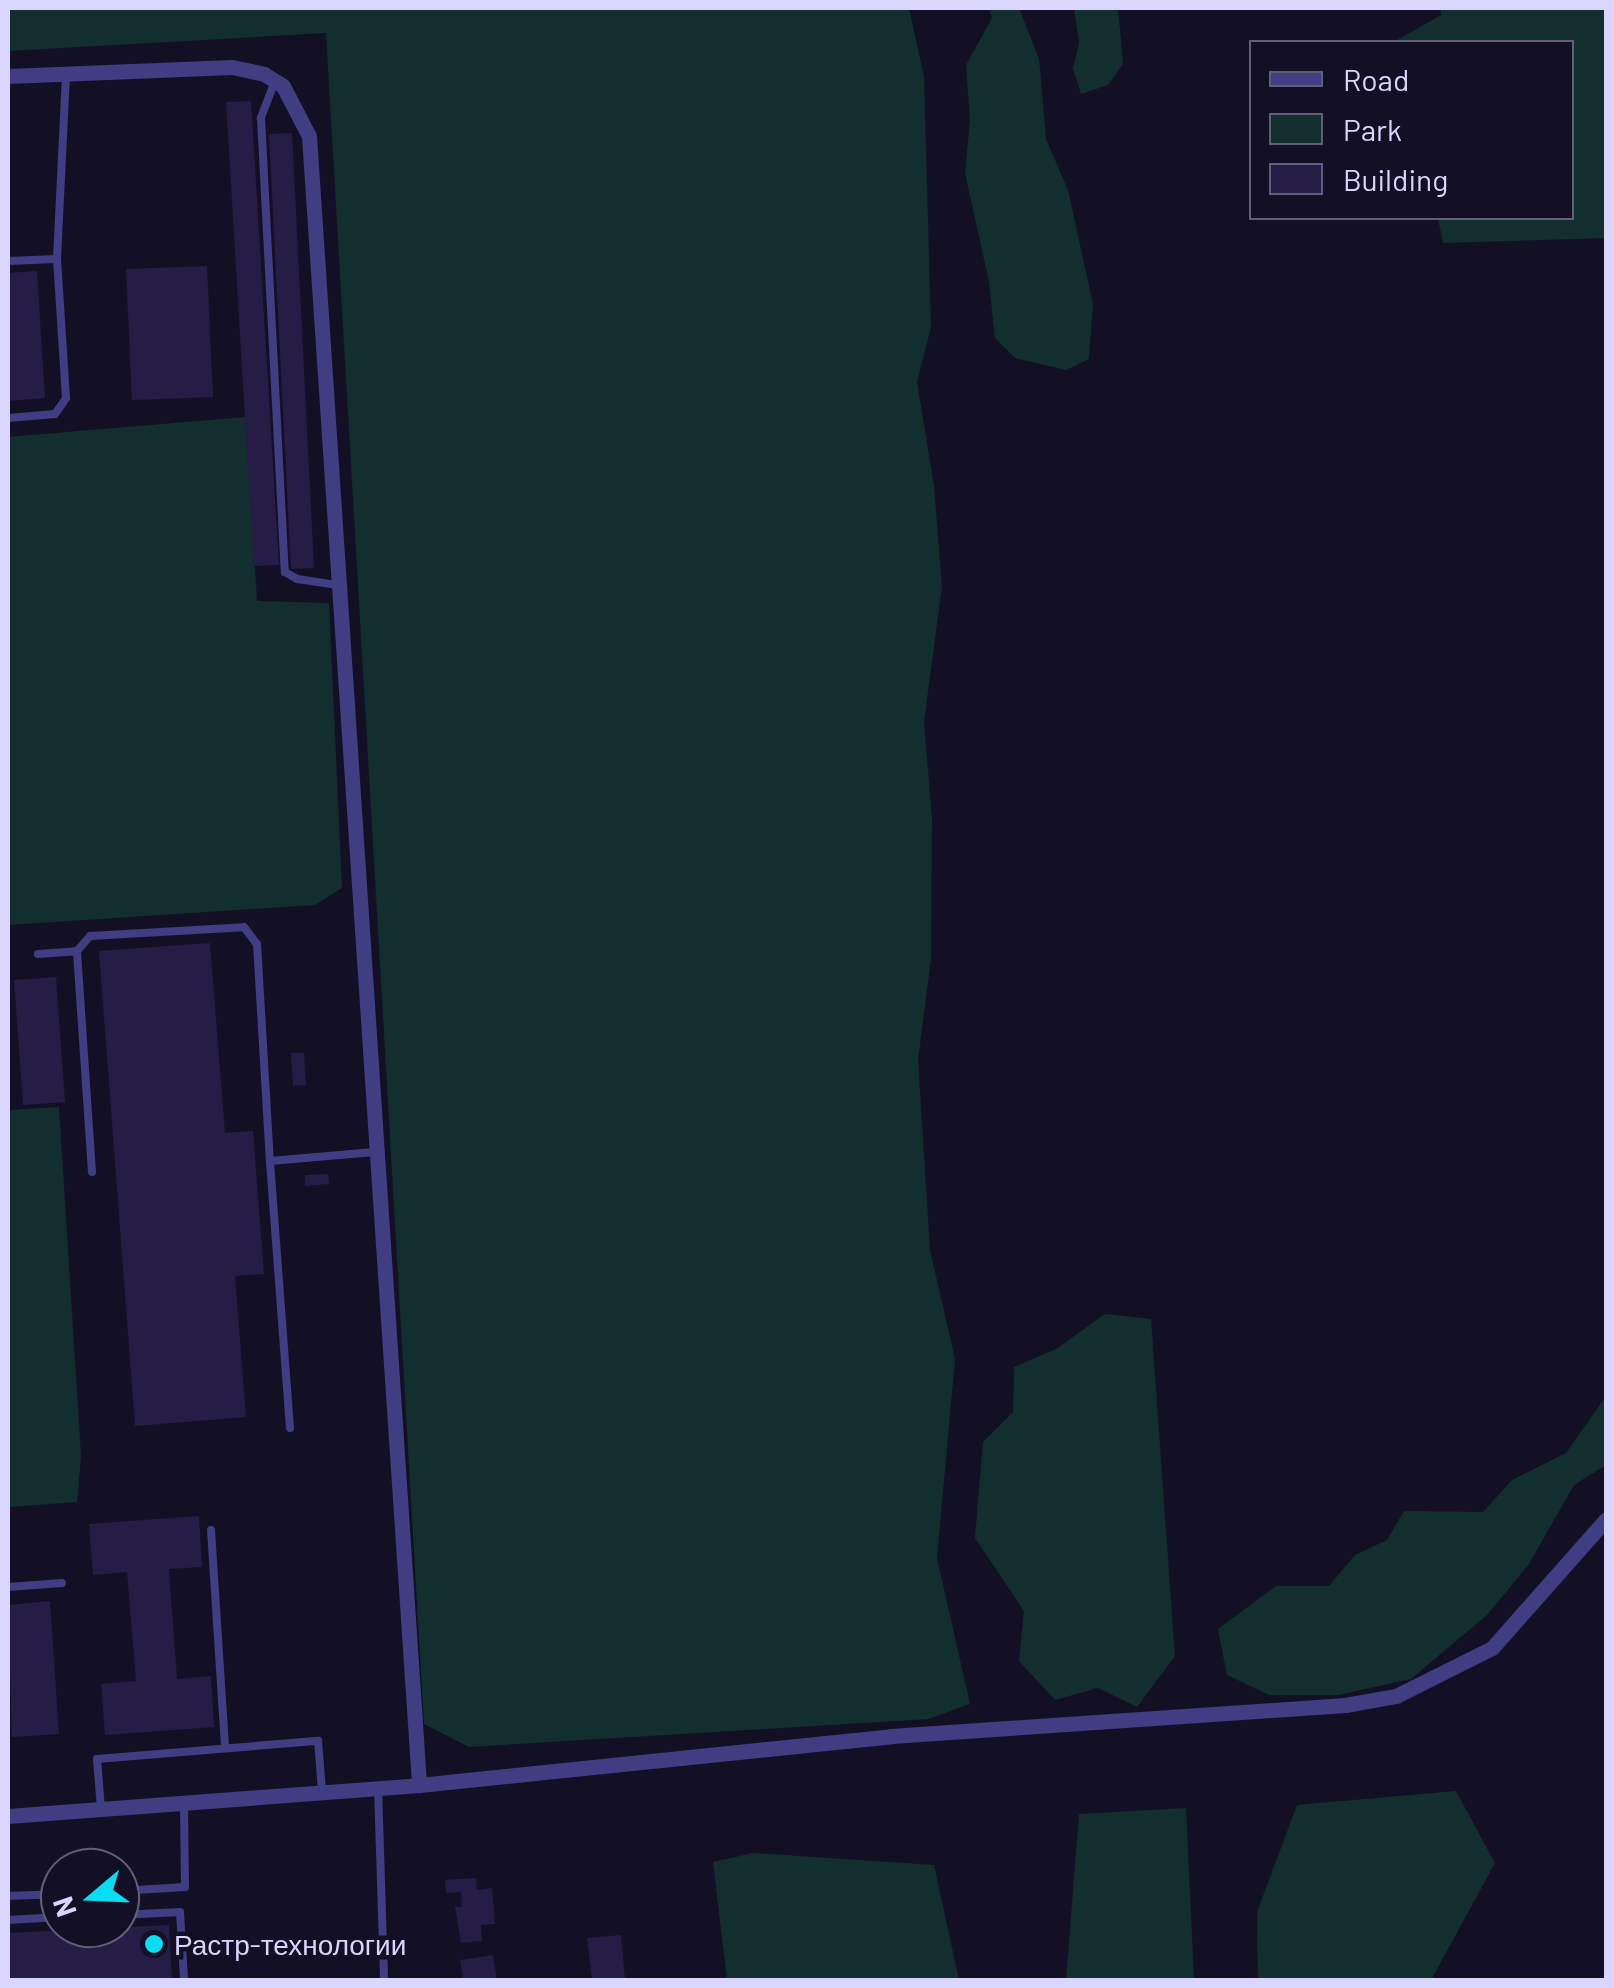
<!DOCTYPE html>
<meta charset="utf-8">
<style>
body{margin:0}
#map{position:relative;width:1614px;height:1988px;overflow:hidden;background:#131025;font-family:Barlow,sans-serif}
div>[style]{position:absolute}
.green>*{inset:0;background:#132e2e}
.building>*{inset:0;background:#251d45}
.service>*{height:8px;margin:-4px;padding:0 4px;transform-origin:4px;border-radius:4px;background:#403d82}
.minor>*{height:15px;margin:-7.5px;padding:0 7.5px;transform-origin:7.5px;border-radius:7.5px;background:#403d82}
.dots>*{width:28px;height:28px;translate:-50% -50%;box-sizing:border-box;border:5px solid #131025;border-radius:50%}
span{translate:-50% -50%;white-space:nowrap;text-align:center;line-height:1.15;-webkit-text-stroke:9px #131025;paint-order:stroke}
.poi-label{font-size:28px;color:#dad5fd}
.left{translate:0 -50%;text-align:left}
.frame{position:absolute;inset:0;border:10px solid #dad5fd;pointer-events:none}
.legend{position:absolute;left:1249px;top:40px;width:325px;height:180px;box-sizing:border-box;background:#131025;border:2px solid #635f7b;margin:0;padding:12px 18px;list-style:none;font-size:30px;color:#dad5fd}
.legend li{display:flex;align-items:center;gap:20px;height:50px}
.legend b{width:50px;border:2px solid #635f7b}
.north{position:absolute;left:40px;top:1848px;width:100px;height:100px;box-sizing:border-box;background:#131025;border:2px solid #635f7b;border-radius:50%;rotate:251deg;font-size:28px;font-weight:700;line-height:40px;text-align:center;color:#dad5fd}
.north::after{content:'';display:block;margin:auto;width:35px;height:45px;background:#0adcf4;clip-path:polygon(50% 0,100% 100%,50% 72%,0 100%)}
</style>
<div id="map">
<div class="green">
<i style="clip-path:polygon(8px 8px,909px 8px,924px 77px,931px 327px,917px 382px,934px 486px,942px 586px,924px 722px,932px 818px,931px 959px,918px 1060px,930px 1250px,955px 1359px,937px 1558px,970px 1704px,928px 1719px,469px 1747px,424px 1724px,326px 33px,8px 51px)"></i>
<i style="clip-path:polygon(989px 8px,1019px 8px,1039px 59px,1046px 139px,1068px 190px,1093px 304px,1089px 359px,1066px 370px,1015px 358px,995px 338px,989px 282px,965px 173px,970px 120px,966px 65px,992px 18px)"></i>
<i style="clip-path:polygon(1074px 8px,1118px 8px,1123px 64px,1108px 85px,1081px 94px,1073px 68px,1079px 43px)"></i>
<i style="clip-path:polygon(1440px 8px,1606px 8px,1606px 238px,1443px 243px,1438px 218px,1572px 218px,1572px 42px,1394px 42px,1441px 15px)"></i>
<i style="clip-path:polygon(245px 417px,257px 601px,329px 603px,342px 888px,315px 905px,8px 925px,8px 437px)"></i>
<i style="clip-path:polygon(59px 1107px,81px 1456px,77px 1502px,8px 1507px,8px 1110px)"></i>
<i style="clip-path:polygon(1105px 1314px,1151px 1319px,1175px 1656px,1137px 1707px,1098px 1688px,1055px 1700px,1019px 1661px,1024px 1611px,975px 1538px,983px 1442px,1013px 1412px,1014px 1367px,1056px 1349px)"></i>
<i style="clip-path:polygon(1606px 1389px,1606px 1465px,1574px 1485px,1529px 1564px,1487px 1615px,1411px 1679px,1338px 1695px,1269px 1695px,1227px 1675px,1218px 1629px,1276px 1586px,1329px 1586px,1355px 1555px,1387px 1540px,1404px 1511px,1483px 1512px,1512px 1480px,1566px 1453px,1604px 1399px)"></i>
<i style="clip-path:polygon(1456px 1791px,1495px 1863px,1431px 1980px,1258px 1980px,1257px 1912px,1297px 1805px)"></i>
<i style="clip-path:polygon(1186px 1808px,1194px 1980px,1066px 1980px,1079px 1814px)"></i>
<i style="clip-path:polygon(753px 1853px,934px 1865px,959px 1980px,727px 1980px,713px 1862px)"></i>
</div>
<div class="building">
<i style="clip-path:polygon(251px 101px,279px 565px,254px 566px,226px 102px)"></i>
<i style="clip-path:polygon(292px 133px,314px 568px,291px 569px,269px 134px)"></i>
<i style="clip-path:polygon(207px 266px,213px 397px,132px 400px,126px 269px)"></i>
<i style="clip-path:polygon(37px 271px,45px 398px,8px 401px,8px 273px)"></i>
<i style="clip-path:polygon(210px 943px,225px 1133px,253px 1131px,264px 1274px,235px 1276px,246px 1417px,135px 1426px,99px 951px)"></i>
<i style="clip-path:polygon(56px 977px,65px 1102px,23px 1105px,14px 980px)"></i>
<i style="clip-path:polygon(291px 1053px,304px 1053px,306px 1085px,293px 1086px)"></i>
<i style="clip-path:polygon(328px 1174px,329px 1184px,305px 1186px,305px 1175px)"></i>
<i style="clip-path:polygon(199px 1516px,202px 1567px,169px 1569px,177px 1679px,211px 1676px,214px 1727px,105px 1735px,101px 1684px,136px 1681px,127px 1572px,93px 1575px,89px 1524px)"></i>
<i style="clip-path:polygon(50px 1601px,59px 1734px,12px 1737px,8px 1605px)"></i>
<i style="clip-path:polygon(476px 1878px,477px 1890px,492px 1888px,495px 1924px,481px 1925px,482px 1941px,461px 1943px,455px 1907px,462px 1907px,461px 1892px,446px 1893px,445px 1880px)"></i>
<i style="clip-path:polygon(169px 1925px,172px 1980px,8px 1980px,8px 1933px)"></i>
<i style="clip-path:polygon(621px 1935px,625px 1980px,592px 1980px,587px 1938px)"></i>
<i style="clip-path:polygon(493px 1955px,497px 1980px,463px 1980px,460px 1960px)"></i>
</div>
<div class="service">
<i style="left:275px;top:81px;width:40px;rotate:111deg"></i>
<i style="left:261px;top:118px;width:455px;rotate:87deg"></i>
<i style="left:285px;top:572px;width:14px;rotate:30deg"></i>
<i style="left:297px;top:579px;width:40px;rotate:8.5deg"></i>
<i style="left:8px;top:261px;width:49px;rotate:-2.3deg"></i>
<i style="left:57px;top:259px;width:185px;rotate:-87.2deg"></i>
<i style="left:8px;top:418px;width:47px;rotate:-4.9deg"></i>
<i style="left:55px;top:414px;width:19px;rotate:-55deg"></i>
<i style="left:66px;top:398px;width:139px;rotate:-93.7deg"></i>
<i style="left:38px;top:954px;width:39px;rotate:-4deg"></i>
<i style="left:92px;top:1172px;width:222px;rotate:-93.9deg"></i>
<i style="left:77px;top:951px;width:20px;rotate:-49deg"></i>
<i style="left:90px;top:936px;width:154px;rotate:-3.3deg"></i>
<i style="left:244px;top:927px;width:21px;rotate:53deg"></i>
<i style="left:257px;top:944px;width:217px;rotate:86.6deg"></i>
<i style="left:290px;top:1428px;width:268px;rotate:-94.3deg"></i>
<i style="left:270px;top:1161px;width:105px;rotate:-4.9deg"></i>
<i style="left:211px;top:1530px;width:218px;rotate:86.3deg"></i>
<i style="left:8px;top:1587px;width:54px;rotate:-4.2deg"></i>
<i style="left:378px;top:1787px;width:193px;rotate:88.2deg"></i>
<i style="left:101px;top:1809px;width:50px;rotate:-94.6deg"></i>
<i style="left:97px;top:1759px;width:222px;rotate:-4.7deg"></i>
<i style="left:318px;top:1741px;width:50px;rotate:85.4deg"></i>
<i style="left:120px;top:1891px;width:65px;rotate:-3.5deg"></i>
<i style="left:185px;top:1887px;width:85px;rotate:-90.7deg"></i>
<i style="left:8px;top:1896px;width:52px;rotate:-2.2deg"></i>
<i style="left:120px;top:1915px;width:60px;rotate:-2.9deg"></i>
<i style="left:180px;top:1912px;width:68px;rotate:86.6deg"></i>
<i style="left:8px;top:1920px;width:52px;rotate:-3.3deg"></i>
</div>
<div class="minor">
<i style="left:8px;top:76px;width:224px;rotate:-2.3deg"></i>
<i style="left:232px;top:67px;width:33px;rotate:12deg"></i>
<i style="left:264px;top:74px;width:22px;rotate:32deg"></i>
<i style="left:283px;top:86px;width:56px;rotate:62.5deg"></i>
<i style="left:309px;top:136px;width:1653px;rotate:86.18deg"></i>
<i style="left:8px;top:1816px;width:412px;rotate:-4.3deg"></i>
<i style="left:419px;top:1785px;width:475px;rotate:-5.9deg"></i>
<i style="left:891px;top:1736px;width:455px;rotate:-3.9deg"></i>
<i style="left:1345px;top:1705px;width:52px;rotate:-10deg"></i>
<i style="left:1396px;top:1696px;width:107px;rotate:-26.6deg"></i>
<i style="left:1492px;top:1648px;width:172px;rotate:-48.5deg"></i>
</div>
<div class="dots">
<i style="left:154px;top:1944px;background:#0adcf4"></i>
</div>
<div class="poi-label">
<span class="left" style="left:174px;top:1944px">Растр-технологии</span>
</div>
<div class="frame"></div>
<ul class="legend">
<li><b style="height:12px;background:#403d82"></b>Road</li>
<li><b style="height:28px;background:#132e2e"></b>Park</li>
<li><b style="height:28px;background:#251d45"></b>Building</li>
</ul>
<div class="north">N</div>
</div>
